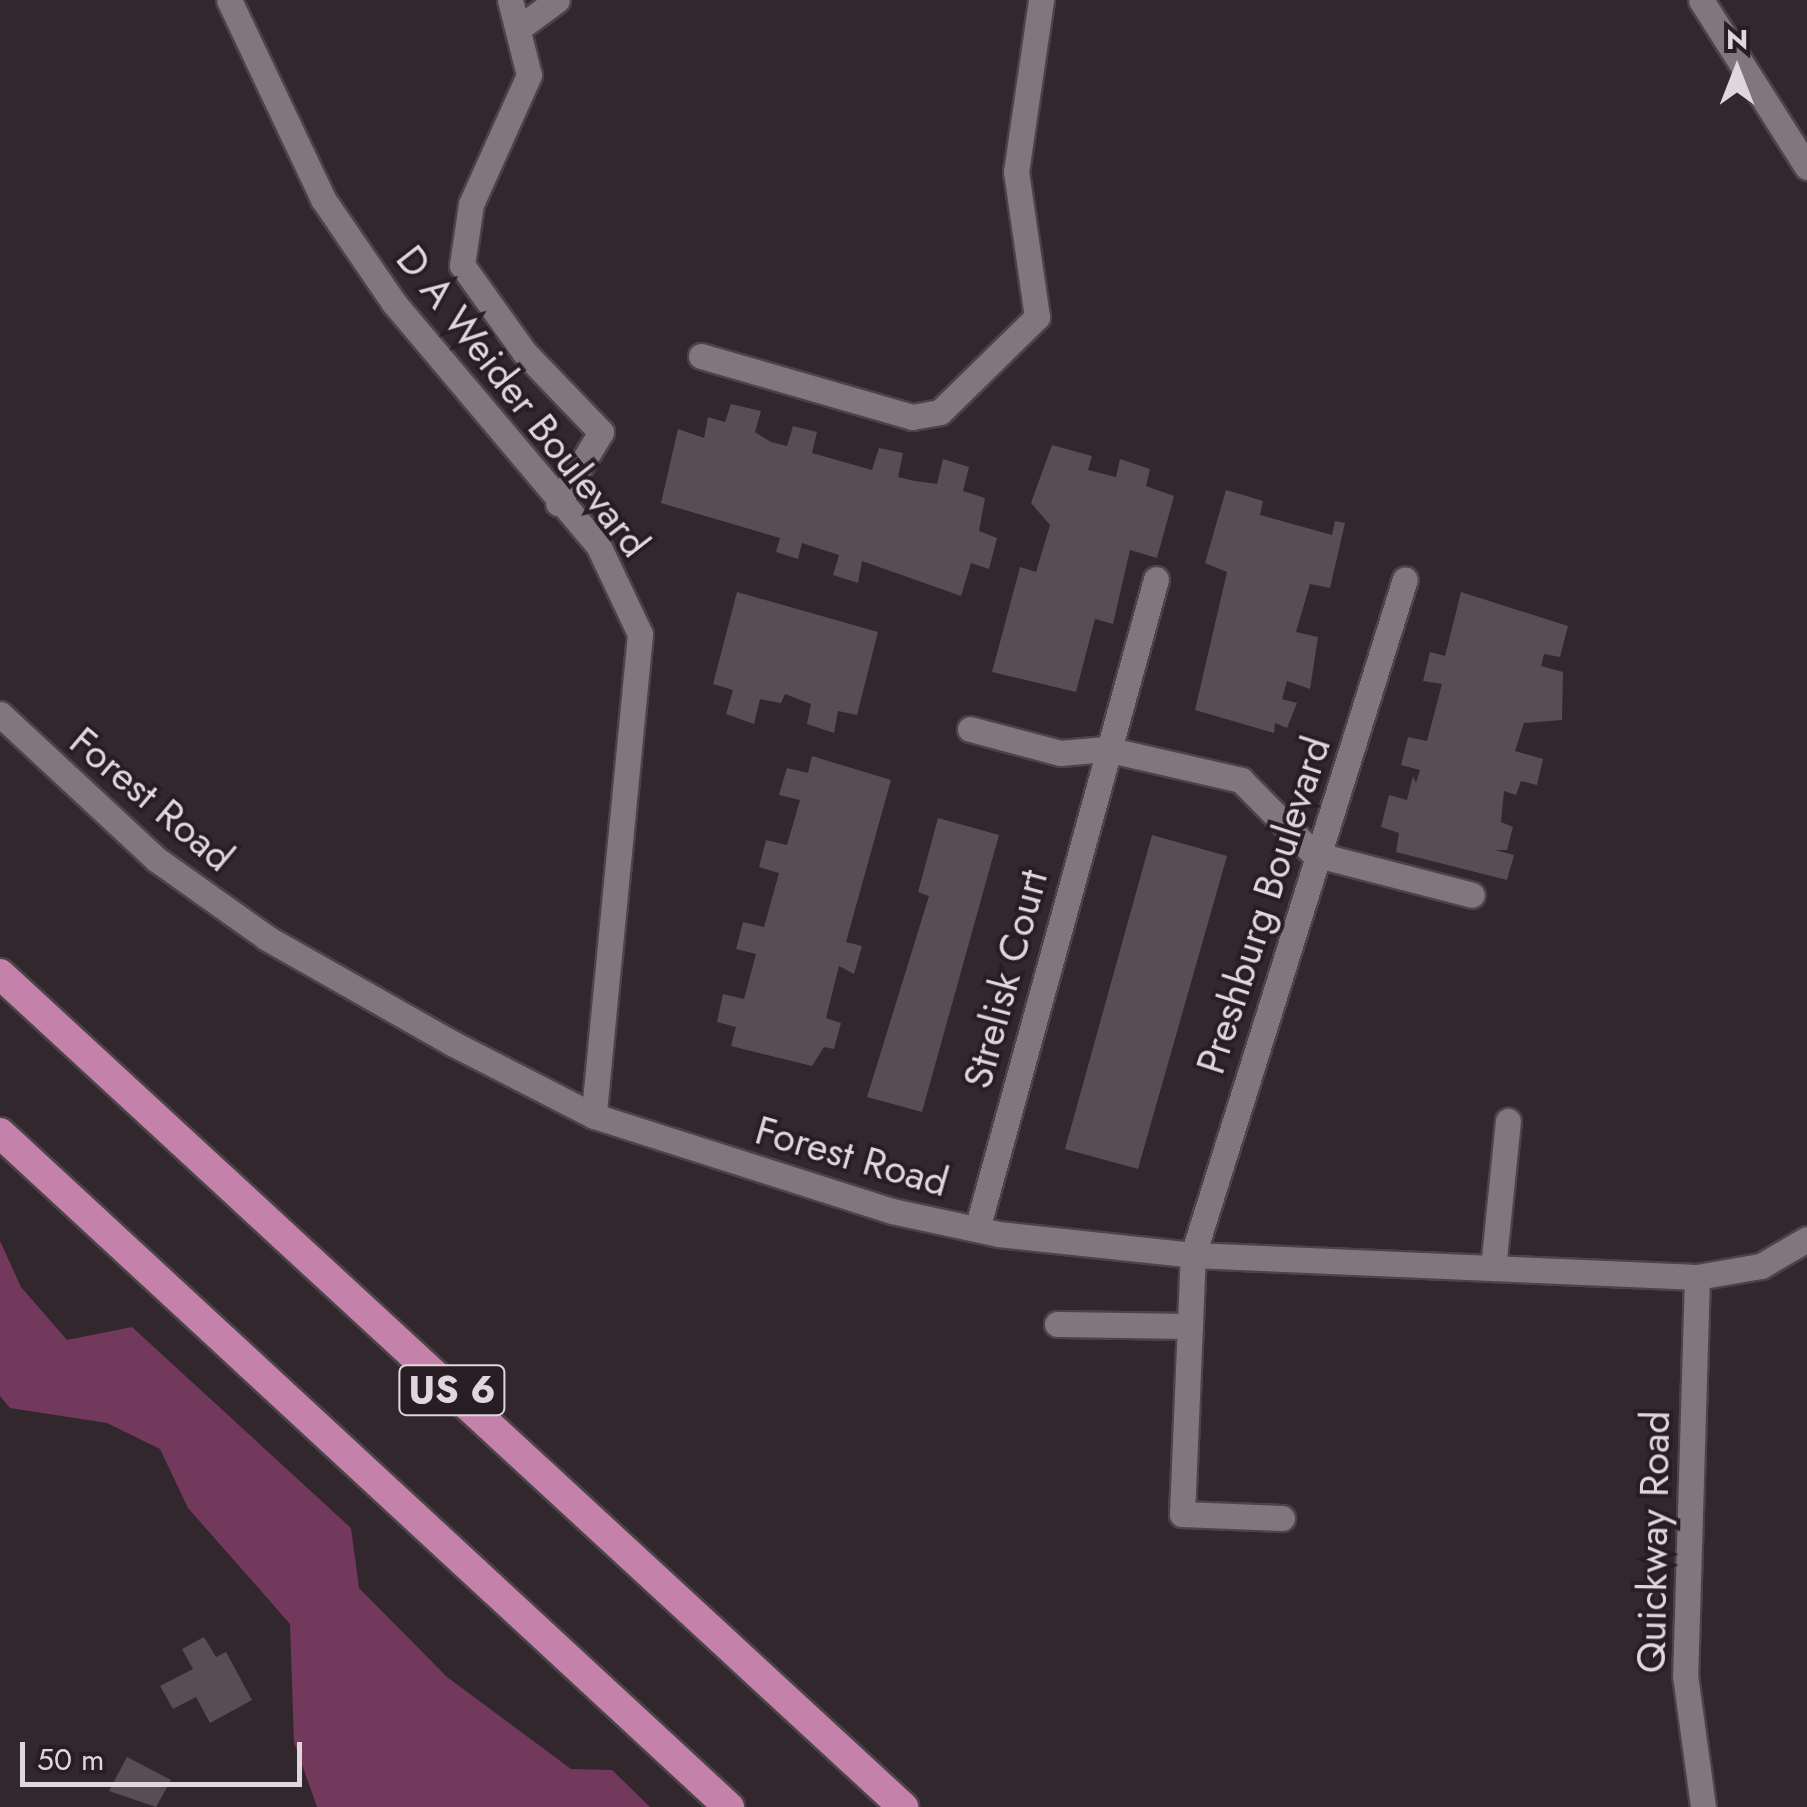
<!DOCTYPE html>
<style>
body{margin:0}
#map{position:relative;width:1807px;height:1807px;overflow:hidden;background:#32272d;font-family:Jost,sans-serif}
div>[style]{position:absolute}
.green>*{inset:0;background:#73395d}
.building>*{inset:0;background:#594d54}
.roads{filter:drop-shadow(2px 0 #4c4348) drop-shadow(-2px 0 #4c4348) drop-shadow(0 2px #4c4348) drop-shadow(0 -2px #4c4348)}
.minor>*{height:25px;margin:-12.5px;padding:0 12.5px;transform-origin:12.5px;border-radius:12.5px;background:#83757d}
.highway>*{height:30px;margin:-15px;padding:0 15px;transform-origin:15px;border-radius:15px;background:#c482aa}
span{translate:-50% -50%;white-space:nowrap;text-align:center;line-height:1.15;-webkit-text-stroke:8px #281d23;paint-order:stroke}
.shield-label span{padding:2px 8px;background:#281d23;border:2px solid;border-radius:8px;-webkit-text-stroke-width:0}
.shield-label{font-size:38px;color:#ded7db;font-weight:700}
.street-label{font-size:40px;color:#ded7db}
.north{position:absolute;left:1687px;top:20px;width:100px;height:100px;-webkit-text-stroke:8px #281d23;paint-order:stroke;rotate:0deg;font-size:28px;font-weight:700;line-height:40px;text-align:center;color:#ded7db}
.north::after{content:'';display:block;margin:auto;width:35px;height:45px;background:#ded7db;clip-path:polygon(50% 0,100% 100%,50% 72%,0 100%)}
.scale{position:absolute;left:20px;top:1742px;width:282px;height:45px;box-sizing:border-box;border:5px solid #ded7db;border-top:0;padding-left:12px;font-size:30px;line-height:35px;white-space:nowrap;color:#ded7db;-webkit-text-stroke:8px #281d23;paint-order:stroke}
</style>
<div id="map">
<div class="green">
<i style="clip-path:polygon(0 1241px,21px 1287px,67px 1340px,132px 1327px,351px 1528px,359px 1588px,447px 1677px,571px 1769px,612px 1770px,650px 1807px,317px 1807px,294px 1742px,290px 1624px,188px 1508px,160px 1449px,107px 1423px,10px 1408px,0 1396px)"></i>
</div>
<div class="building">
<i style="clip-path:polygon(731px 404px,761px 411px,755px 432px,771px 442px,787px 446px,793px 426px,817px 432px,812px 453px,872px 470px,879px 448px,903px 453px,898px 477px,915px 481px,937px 484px,943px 459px,969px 467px,963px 491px,985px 498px,979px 531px,997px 538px,989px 569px,971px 563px,961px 596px,862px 561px,858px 583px,833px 575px,839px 555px,802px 543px,798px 559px,776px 552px,780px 538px,661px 503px,678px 429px,704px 438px,708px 417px,725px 422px)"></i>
<i style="clip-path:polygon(1052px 445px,1092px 456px,1088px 470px,1116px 477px,1120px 459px,1150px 469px,1146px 486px,1174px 496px,1157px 558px,1130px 550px,1113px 624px,1095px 619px,1076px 692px,992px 672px,1020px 567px,1036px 572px,1050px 525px,1031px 503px)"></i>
<i style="clip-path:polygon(1226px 490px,1263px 501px,1260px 515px,1332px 535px,1335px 521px,1345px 523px,1330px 588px,1310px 584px,1296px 632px,1318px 637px,1310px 689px,1287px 681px,1282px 699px,1297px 703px,1287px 728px,1275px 723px,1274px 733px,1195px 710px,1227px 572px,1205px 563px)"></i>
<i style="clip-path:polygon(737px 592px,878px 632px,857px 715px,838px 711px,834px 733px,807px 724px,811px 704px,785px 694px,781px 703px,760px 699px,754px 724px,726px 714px,733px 690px,713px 684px)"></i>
<i style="clip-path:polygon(1461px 592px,1568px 626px,1560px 657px,1544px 654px,1541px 666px,1563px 672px,1562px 720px,1524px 723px,1515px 751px,1543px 759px,1537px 785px,1521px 781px,1516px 795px,1504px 791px,1501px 822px,1513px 827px,1507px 850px,1495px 850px,1514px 855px,1507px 880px,1396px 852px,1399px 833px,1381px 827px,1389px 795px,1407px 800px,1413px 776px,1416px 783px,1420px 770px,1401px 765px,1408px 737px,1427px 741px,1442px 684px,1423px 681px,1430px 652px,1445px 656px)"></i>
<i style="clip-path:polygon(812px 756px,891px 780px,846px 942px,862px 946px,854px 974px,839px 966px,826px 1018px,841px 1023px,834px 1049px,824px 1047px,812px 1066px,731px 1046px,736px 1027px,717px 1022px,723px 994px,744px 999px,756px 954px,736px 949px,743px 922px,764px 927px,779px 873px,759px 867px,766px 840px,787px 845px,800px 800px,779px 795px,787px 768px,808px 773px)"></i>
<i style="clip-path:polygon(938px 818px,999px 835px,922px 1112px,867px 1097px,929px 896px,918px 892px)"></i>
<i style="clip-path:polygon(1152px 835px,1227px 856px,1138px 1169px,1065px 1149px)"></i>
<i style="clip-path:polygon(204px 1637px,216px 1657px,226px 1652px,252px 1700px,210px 1723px,196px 1697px,173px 1709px,160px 1686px,193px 1669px,182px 1649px)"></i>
<i style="clip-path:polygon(127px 1757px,171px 1780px,156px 1807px,109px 1791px)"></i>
</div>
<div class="roads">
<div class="minor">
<i style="left:229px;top:0;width:220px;rotate:64.7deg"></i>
<i style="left:323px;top:199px;width:126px;rotate:55.7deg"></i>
<i style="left:394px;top:303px;width:317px;rotate:49.9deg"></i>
<i style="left:598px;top:545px;width:98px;rotate:64.7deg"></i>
<i style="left:640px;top:634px;width:484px;rotate:95.5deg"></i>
<i style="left:510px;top:0;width:77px;rotate:75.8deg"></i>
<i style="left:529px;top:75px;width:141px;rotate:114.2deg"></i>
<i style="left:471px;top:204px;width:62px;rotate:98.4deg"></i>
<i style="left:462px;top:265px;width:107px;rotate:54.5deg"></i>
<i style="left:524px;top:352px;width:111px;rotate:46.1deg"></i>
<i style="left:601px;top:432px;width:83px;rotate:121.2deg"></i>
<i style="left:1701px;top:0;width:198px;rotate:57.6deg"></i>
<i style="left:519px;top:28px;width:47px;rotate:-36.4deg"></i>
<i style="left:701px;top:356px;width:220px;rotate:16.1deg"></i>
<i style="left:912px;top:417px;width:28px;rotate:-10deg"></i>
<i style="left:940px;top:412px;width:136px;rotate:-44.4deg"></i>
<i style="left:1037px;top:317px;width:147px;rotate:-98.2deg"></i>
<i style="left:1016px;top:172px;width:174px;rotate:-81.7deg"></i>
<i style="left:0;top:714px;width:213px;rotate:42.9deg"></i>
<i style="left:156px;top:859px;width:136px;rotate:35.4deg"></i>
<i style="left:267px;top:938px;width:213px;rotate:29.6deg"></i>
<i style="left:452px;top:1043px;width:160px;rotate:27.2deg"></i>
<i style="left:594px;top:1116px;width:313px;rotate:17.7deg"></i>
<i style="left:892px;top:1211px;width:108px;rotate:12.2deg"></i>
<i style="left:998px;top:1234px;width:196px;rotate:6.1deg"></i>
<i style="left:1193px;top:1255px;width:504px;rotate:2.5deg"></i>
<i style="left:1697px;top:1277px;width:65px;rotate:-9.8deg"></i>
<i style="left:1761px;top:1266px;width:53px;rotate:-30.4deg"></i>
<i style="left:970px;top:729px;width:93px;rotate:14.9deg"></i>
<i style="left:1060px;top:753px;width:46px;rotate:-5deg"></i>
<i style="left:1106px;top:749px;width:139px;rotate:12.9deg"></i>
<i style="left:1241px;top:780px;width:104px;rotate:45.4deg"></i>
<i style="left:1314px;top:854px;width:163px;rotate:14.5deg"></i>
<i style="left:977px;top:1229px;width:674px;rotate:-74.6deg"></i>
<i style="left:1493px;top:1268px;width:148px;rotate:-84.2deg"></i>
<i style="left:1697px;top:1277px;width:398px;rotate:91.7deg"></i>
<i style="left:1685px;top:1675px;width:133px;rotate:82.2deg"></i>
<i style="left:1057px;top:1324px;width:133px;rotate:0.9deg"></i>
<i style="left:1282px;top:1518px;width:100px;rotate:-177.7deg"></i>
<i style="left:1182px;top:1514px;width:259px;rotate:-87.6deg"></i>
<i style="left:1193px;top:1255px;width:708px;rotate:-72.59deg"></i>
</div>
<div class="highway">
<i style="left:0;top:974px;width:1229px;rotate:42.69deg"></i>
<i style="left:0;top:1133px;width:993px;rotate:42.76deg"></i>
</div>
</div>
<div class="shield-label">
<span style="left:452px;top:1390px">US 6</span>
</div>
<div class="street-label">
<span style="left:523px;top:401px;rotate:52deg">D A Weider Boulevard</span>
<span style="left:152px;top:799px;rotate:40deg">Forest Road</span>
<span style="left:1263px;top:905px;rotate:-72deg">Preshburg Boulevard</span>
<span style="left:1005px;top:979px;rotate:-75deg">Strelisk Court</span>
<span style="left:852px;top:1156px;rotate:16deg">Forest Road</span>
<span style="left:1653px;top:1542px;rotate:-89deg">Quickway Road</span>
</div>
<div class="north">N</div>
<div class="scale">50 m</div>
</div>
